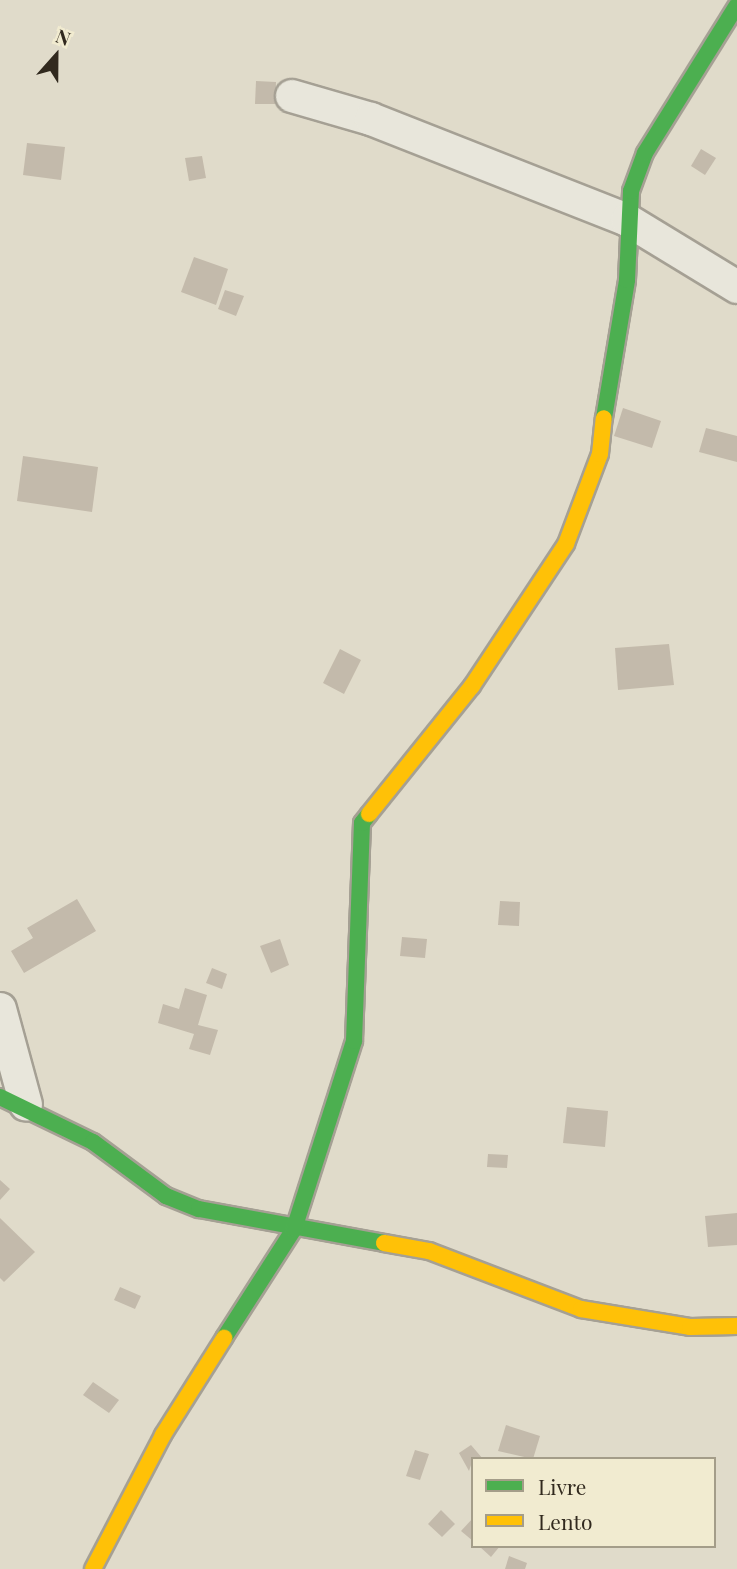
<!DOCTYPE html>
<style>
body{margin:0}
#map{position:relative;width:737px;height:1569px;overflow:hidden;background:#e0dbca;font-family:"Playfair Display",serif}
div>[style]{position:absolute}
.building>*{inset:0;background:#c3baab}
.roads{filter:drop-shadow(2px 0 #a5a094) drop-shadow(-2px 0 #a5a094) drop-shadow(0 2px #a5a094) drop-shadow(0 -2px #a5a094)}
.street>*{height:32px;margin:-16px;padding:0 16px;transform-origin:16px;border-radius:16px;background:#e8e6db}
.fast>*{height:16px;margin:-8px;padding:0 8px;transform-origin:8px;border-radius:8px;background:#4caf50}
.slow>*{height:16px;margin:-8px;padding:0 8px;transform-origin:8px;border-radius:8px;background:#ffc107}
span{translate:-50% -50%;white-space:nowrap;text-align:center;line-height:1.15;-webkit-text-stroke:5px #f1ebd0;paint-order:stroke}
.legend{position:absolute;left:471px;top:1457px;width:245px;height:91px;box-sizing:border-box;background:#f1ebd0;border:2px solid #a49d89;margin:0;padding:9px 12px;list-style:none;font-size:21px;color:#31291e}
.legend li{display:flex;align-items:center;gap:14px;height:35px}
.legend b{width:35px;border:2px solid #a49d89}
.north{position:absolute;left:21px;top:21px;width:70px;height:70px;-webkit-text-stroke:5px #f1ebd0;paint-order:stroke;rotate:21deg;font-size:19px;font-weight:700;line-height:28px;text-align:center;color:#31291e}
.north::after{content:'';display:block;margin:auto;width:24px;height:32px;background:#31291e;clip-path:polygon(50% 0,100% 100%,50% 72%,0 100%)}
</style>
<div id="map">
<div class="building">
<i style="clip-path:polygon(256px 81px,276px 82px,275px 104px,255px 104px)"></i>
<i style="clip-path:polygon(27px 143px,65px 147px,61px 180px,23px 175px)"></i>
<i style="clip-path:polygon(701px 149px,716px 158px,705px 175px,691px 166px)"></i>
<i style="clip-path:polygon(202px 156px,206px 178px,189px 181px,185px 158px)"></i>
<i style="clip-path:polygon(194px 257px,228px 269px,216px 305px,181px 292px)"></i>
<i style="clip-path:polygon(225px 290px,244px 296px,236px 316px,218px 309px)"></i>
<i style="clip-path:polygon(623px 408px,661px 421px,652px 448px,614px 436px)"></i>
<i style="clip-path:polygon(706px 428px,737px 436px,737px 462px,699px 452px)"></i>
<i style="clip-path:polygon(23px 456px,98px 467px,92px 512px,17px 501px)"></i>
<i style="clip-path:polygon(669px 644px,674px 685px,618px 690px,615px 648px)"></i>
<i style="clip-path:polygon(340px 649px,361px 660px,344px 694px,323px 683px)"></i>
<i style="clip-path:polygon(77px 899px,96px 931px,24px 973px,11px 951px,33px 938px,27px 928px)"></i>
<i style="clip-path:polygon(500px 901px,520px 902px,519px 926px,498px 925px)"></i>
<i style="clip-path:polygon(402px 937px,427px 939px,425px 958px,400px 956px)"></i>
<i style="clip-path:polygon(280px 939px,289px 965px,271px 973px,260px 946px)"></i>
<i style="clip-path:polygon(212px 968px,227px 974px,222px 989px,206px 983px)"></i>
<i style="clip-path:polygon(185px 988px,207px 995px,198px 1025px,218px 1030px,210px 1055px,189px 1049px,194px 1034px,158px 1023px,163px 1004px,179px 1009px)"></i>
<i style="clip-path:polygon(567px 1107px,608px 1111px,605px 1147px,563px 1143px)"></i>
<i style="clip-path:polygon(488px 1154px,508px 1155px,507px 1168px,487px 1167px)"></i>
<i style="clip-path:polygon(0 1180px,10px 1189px,0 1200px)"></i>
<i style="clip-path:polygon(737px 1213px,737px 1245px,708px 1247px,705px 1216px)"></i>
<i style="clip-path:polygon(0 1218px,35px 1252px,4px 1282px,0 1278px)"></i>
<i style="clip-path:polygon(120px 1287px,141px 1296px,135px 1309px,114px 1300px)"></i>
<i style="clip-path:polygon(93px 1382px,119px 1400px,109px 1413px,83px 1395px)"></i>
<i style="clip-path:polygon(506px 1425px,540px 1436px,533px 1459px,498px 1451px)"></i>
<i style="clip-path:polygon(471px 1445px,483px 1459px,473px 1459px,469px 1471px,459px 1453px)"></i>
<i style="clip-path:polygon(415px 1450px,429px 1454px,420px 1480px,406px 1476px)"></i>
<i style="clip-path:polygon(441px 1510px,455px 1524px,442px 1537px,428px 1524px)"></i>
<i style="clip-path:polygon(473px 1518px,473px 1541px,461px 1531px)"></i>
<i style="clip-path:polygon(479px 1546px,500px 1546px,491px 1557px)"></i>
<i style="clip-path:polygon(509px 1556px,527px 1563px,525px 1569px,505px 1569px)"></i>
</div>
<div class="roads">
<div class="street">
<i style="left:292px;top:96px;width:82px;rotate:16.2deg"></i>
<i style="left:371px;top:119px;width:275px;rotate:21.5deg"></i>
<i style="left:627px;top:220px;width:129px;rotate:31.3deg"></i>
<i style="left:0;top:1009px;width:99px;rotate:74.8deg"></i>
</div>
<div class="fast">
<i style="left:604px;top:418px;width:140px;rotate:-80.5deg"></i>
<i style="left:627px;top:280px;width:89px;rotate:-87.4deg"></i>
<i style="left:631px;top:191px;width:40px;rotate:-69.8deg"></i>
<i style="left:645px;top:153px;width:174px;rotate:-58.1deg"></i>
<i style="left:0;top:1097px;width:103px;rotate:25.8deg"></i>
<i style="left:93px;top:1142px;width:91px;rotate:36.5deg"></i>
<i style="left:166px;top:1196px;width:35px;rotate:22deg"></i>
<i style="left:199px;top:1209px;width:188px;rotate:10.4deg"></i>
<i style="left:224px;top:1338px;width:130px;rotate:-57.3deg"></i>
<i style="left:294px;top:1229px;width:197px;rotate:-72.3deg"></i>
<i style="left:354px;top:1041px;width:218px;rotate:-87.9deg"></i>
<i style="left:362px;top:823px;width:11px;rotate:-52deg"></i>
</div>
<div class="slow">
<i style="left:369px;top:814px;width:164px;rotate:-51.2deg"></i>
<i style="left:472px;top:686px;width:170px;rotate:-56.5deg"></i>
<i style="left:566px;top:544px;width:96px;rotate:-69.3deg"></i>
<i style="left:600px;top:454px;width:36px;rotate:-84deg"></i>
<i style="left:384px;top:1243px;width:46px;rotate:10.1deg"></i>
<i style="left:429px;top:1251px;width:163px;rotate:20.9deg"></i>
<i style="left:581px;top:1309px;width:110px;rotate:9.4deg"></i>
<i style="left:690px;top:1327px;width:47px;rotate:-1.2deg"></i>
<i style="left:93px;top:1569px;width:151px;rotate:-62.4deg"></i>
<i style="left:163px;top:1435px;width:115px;rotate:-57.8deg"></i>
</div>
</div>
<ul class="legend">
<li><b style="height:9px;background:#4caf50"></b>Livre</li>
<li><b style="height:9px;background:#ffc107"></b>Lento</li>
</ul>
<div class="north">N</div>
</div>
